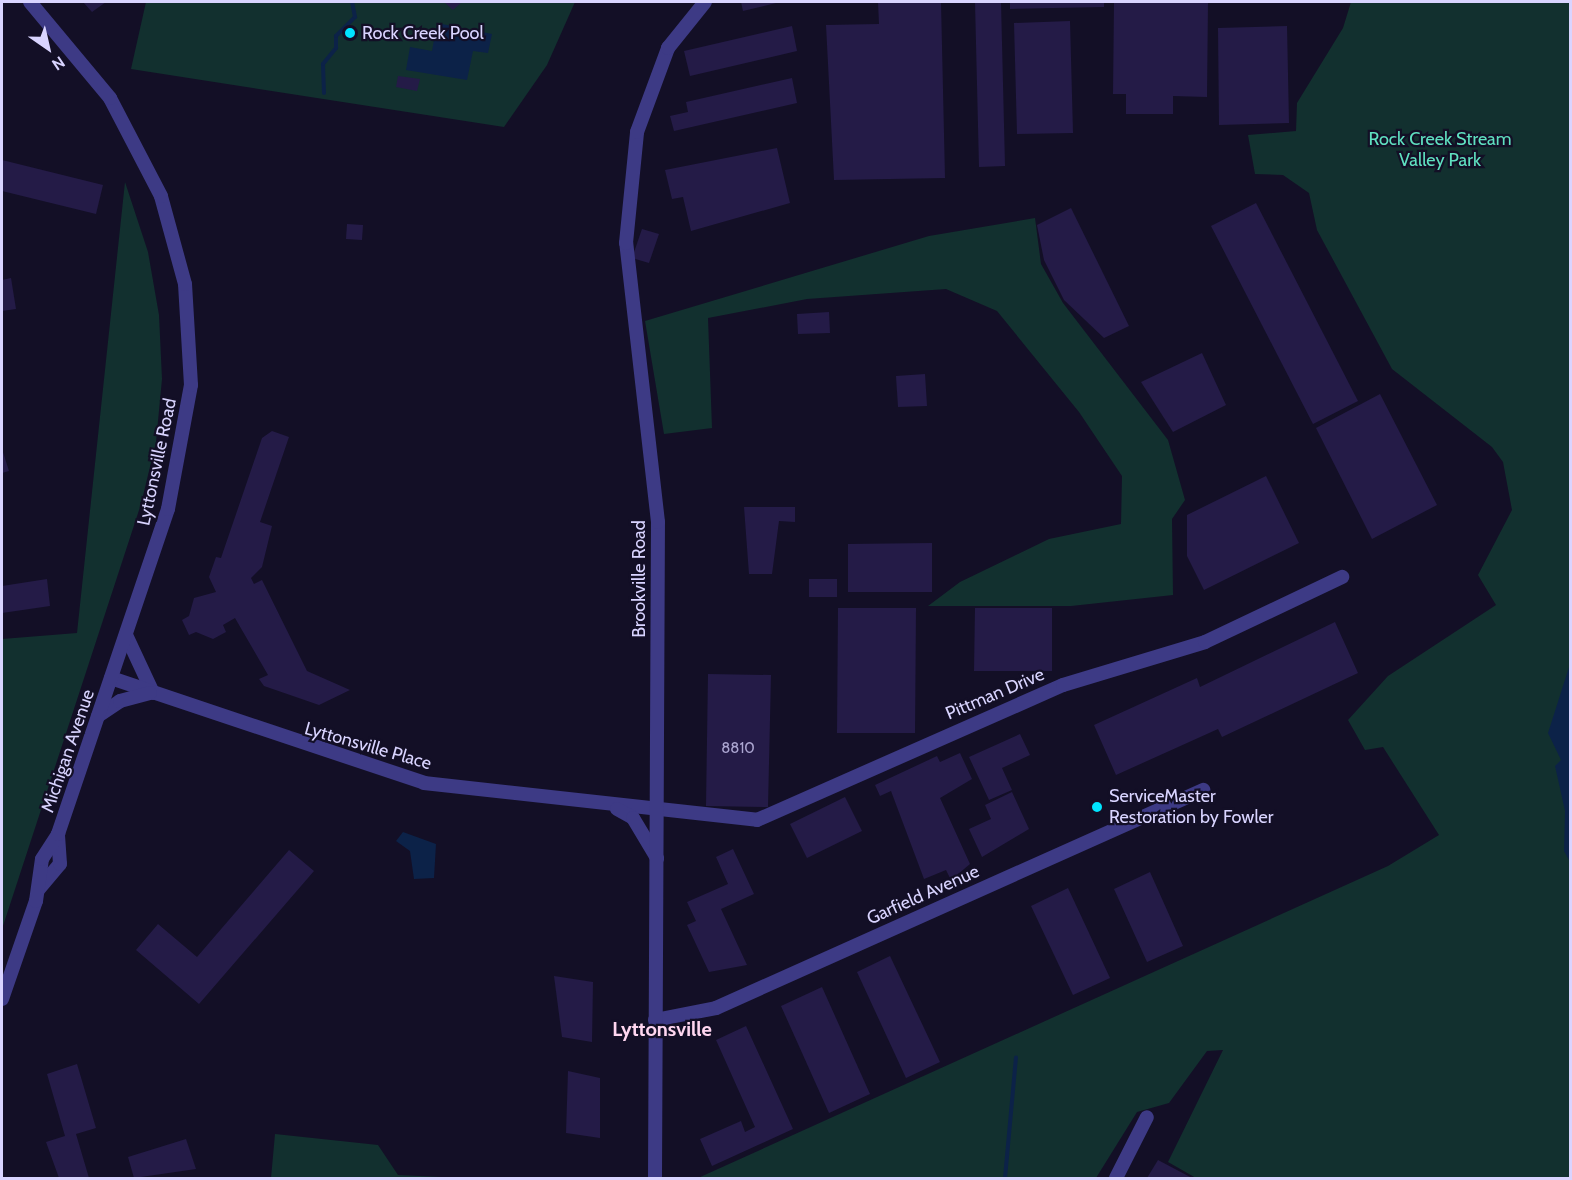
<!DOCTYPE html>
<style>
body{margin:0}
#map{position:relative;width:1572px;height:1180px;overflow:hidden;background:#130f26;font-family:Cabin,sans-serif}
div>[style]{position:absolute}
.green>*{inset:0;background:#12302f}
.water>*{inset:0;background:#0c2248}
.stream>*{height:4px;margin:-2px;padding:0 2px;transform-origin:2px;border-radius:2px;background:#0c2248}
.building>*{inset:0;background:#241b47}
.minor>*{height:14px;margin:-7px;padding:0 7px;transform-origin:7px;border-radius:7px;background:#3d3a85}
.dots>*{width:16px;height:16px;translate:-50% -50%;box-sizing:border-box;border:3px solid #130f26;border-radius:50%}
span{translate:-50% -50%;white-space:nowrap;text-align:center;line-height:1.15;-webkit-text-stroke:4.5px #130f26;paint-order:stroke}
.number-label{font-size:15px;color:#aca6d1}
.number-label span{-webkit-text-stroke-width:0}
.poi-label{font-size:18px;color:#d9d4ff}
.left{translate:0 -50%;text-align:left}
.park-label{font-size:18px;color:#5fe0c0}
.street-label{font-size:18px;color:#d9d4ff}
.neighbourhood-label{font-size:20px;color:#ffd6f0;font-weight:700}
.frame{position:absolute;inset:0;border:3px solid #d9d4ff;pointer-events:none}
.north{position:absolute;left:18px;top:18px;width:60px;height:60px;-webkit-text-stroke:4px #130f26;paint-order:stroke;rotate:146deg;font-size:16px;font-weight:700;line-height:24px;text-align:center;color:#d9d4ff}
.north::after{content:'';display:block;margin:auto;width:21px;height:27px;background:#d9d4ff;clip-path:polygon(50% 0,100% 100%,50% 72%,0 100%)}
</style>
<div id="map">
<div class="green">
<i style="clip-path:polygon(146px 2px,575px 2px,547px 65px,504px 127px,131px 69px)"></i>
<i style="clip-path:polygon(1351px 2px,1570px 2px,1570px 1178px,1196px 1178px,1168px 1162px,1223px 1050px,1207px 1051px,1169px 1103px,1137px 1112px,1096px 1178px,698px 1178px,1388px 866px,1439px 835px,1383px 747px,1365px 750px,1348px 720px,1388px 676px,1496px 605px,1478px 575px,1512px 510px,1503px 462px,1492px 447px,1392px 369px,1317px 230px,1309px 193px,1283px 175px,1255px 174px,1248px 135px,1296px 131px,1297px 103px,1343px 28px)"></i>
<i style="clip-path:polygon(125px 182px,148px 252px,159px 315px,162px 379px,156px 442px,141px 504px,2px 929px,2px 639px,77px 633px)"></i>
<i style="clip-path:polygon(1035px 218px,1041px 264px,1063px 303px,1168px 440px,1185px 500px,1172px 519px,1173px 595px,1071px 606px,928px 606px,960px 582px,1049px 539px,1121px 524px,1122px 476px,1079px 412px,997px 311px,946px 289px,807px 299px,708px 318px,712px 428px,664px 434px,645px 321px,929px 236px)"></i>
<i style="clip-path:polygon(275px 1134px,378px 1145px,398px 1175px,464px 1178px,271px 1178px)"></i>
</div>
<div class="water">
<i style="clip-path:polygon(437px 23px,492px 34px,488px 53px,473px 51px,467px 80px,406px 70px,410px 47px,432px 51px)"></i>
<i style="clip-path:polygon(1570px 664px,1570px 862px,1564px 851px,1565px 811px,1555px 766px,1561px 760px,1548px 733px)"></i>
<i style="clip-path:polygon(403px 832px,436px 844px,434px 878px,414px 879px,410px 851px,396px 841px)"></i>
</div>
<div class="stream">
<i style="left:324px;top:93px;width:29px;rotate:-92deg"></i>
<i style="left:323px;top:64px;width:21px;rotate:-51deg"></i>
<i style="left:336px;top:48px;width:12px;rotate:-90deg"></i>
<i style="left:336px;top:36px;width:27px;rotate:-45deg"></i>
<i style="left:355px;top:17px;width:15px;rotate:-101deg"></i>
<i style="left:1005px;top:1178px;width:121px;rotate:-84.8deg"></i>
</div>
<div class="building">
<i style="clip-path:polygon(83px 2px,106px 2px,92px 12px)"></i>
<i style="clip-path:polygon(444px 2px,462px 2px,453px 10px)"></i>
<i style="clip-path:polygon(741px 2px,780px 2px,743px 11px)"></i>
<i style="clip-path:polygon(878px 2px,941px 2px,945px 178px,834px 180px,826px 25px,879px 24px)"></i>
<i style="clip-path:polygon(975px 2px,1001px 2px,1005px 166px,979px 167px)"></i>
<i style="clip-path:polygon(1010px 2px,1104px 2px,1104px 7px,1010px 9px)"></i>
<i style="clip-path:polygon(1114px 2px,1208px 2px,1207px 97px,1173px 96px,1173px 114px,1126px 114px,1126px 94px,1113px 94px)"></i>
<i style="clip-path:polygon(1070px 21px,1073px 133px,1017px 134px,1014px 23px)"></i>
<i style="clip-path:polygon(792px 26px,797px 51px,690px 76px,684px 51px)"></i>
<i style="clip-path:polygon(1287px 26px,1289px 123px,1219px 125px,1218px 28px)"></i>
<i style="clip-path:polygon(398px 76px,420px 79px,417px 91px,396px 87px)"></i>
<i style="clip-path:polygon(792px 78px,797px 103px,674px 131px,670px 116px,688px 112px,686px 102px)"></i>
<i style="clip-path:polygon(777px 148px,790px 203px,691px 231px,683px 197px,672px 199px,665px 170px)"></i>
<i style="clip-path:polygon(2px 160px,103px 185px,96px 214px,2px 191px)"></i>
<i style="clip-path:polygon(1256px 203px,1358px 401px,1313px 424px,1211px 226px)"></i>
<i style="clip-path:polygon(1071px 208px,1129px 326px,1104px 338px,1064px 300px,1044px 260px,1037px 225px)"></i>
<i style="clip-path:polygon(347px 224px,363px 225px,362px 240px,346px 239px)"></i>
<i style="clip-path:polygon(642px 229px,659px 234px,649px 263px,632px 258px)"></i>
<i style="clip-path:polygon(11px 278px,16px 309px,2px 311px,2px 280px)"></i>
<i style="clip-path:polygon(829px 312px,830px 333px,798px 334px,797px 314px)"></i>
<i style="clip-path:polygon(1202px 353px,1226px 405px,1173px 432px,1141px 382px)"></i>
<i style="clip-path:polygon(925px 374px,927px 406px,898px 407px,896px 376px)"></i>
<i style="clip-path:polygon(1380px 394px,1437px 505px,1372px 539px,1316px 428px)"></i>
<i style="clip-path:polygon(272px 431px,289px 437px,260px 522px,272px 526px,262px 567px,251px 578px,254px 584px,262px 580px,307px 671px,350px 690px,319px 705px,264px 686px,259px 679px,268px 675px,235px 618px,223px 625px,226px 632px,213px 639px,196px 632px,189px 635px,182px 620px,189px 616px,194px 598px,216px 592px,209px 577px,216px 557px,221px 558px,262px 438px)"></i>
<i style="clip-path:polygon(2px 449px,9px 471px,2px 473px)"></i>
<i style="clip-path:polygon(1266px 476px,1299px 543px,1204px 590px,1187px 556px,1187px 515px)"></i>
<i style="clip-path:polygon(744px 507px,795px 507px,795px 522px,779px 521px,772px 574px,749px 574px)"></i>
<i style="clip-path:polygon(932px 543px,932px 592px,848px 592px,848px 544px)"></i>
<i style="clip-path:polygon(47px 579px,50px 606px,2px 613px,2px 586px)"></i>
<i style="clip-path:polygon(809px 579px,837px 579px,837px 597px,809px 597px)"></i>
<i style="clip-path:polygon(838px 608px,916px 608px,915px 733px,837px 733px)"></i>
<i style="clip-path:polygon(975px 608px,1052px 608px,1052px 671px,974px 671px)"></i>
<i style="clip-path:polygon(1335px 622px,1358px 673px,1222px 737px,1218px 729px,1116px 775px,1094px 725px,1197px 678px,1200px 687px)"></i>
<i style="clip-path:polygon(708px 674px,771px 675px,768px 807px,706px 806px)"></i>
<i style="clip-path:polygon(1020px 734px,1030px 755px,1002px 768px,1012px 790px,989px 800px,969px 757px)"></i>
<i style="clip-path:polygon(960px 753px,972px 779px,940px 798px,970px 864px,951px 880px,946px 870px,924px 879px,891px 791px,880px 796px,875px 785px,937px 756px,940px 762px)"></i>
<i style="clip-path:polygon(1012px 792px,1029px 829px,982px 857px,969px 829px,991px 819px,985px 805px)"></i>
<i style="clip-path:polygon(845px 797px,862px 831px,807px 858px,790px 824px)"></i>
<i style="clip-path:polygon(733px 849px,754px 894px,721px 909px,747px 965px,709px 972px,687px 925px,696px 921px,687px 902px,728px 884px,716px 857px)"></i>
<i style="clip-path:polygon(289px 850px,314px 871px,199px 1004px,136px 950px,158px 924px,197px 957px)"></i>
<i style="clip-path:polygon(1150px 872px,1183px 946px,1147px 962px,1114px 889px)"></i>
<i style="clip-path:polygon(1068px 888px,1110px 978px,1073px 995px,1031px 906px)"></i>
<i style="clip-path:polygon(890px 956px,940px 1062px,906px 1078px,857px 972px)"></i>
<i style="clip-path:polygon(554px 976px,593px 982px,592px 1042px,562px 1037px)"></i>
<i style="clip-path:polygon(822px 987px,870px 1094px,829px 1113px,781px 1006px)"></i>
<i style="clip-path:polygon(746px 1026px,793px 1129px,712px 1166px,700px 1139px,741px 1121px,745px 1132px,755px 1127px,716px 1040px)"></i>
<i style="clip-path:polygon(77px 1064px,96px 1128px,76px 1134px,89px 1178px,59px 1178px,46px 1142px,65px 1136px,47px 1074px)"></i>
<i style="clip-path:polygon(568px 1071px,600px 1078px,600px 1138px,566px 1133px)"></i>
<i style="clip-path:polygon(186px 1139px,196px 1169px,134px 1178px,128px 1157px)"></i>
<i style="clip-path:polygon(1158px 1160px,1192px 1178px,1147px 1178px)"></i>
</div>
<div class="minor">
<i style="left:126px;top:635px;width:64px;rotate:65deg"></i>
<i style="left:111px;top:678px;width:330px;rotate:18.5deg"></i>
<i style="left:424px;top:783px;width:335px;rotate:6.3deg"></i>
<i style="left:757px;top:820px;width:334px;rotate:-23.8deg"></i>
<i style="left:1063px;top:685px;width:148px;rotate:-16.8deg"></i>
<i style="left:1205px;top:642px;width:152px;rotate:-25.4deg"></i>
<i style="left:98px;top:716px;width:27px;rotate:-34deg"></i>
<i style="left:120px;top:701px;width:31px;rotate:-15deg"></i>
<i style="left:617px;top:809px;width:18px;rotate:29deg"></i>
<i style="left:633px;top:818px;width:47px;rotate:59deg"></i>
<i style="left:38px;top:890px;width:34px;rotate:-50deg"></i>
<i style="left:60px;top:864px;width:30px;rotate:-94deg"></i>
<i style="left:2px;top:999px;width:104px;rotate:-70.9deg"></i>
<i style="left:36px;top:901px;width:42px;rotate:-81.9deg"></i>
<i style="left:42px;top:859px;width:30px;rotate:-57deg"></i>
<i style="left:58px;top:834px;width:343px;rotate:-71.3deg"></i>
<i style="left:168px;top:509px;width:126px;rotate:-79.5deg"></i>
<i style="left:191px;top:385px;width:101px;rotate:-93.4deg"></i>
<i style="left:185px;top:284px;width:91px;rotate:-105.3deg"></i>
<i style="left:161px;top:196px;width:110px;rotate:-117.5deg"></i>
<i style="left:110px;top:98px;width:125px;rotate:-129.8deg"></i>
<i style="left:655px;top:1020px;width:62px;rotate:-11.1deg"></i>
<i style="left:716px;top:1008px;width:534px;rotate:-24.12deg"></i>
<i style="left:655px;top:1178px;width:656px;rotate:-89.74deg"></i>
<i style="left:658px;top:522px;width:281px;rotate:-96.5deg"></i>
<i style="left:626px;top:243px;width:112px;rotate:-84.3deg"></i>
<i style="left:637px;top:132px;width:90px;rotate:-69.7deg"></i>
<i style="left:668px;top:48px;width:59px;rotate:-51.2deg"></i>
<i style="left:1116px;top:1178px;width:68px;rotate:-63.1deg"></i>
</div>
<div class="dots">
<i style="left:350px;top:33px;background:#00e5ff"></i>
<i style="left:1097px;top:807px;background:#00e5ff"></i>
</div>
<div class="number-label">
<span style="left:738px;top:749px">8810</span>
</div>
<div class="poi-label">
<span class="left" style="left:362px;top:33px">Rock Creek Pool</span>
<span class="left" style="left:1109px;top:807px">ServiceMaster<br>Restoration by Fowler</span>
</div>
<div class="park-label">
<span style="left:1440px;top:150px">Rock Creek Stream<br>Valley Park</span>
</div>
<div class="street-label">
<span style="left:157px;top:462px;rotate:-78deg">Lyttonsville Road</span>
<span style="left:639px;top:579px;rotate:-90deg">Brookville Road</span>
<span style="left:995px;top:694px;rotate:-23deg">Pittman Drive</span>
<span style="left:368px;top:746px;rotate:16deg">Lyttonsville Place</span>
<span style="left:68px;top:751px;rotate:-71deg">Michigan Avenue</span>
<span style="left:923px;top:895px;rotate:-24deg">Garfield Avenue</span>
</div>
<div class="neighbourhood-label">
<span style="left:662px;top:1029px">Lyttonsville</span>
</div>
<div class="frame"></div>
<div class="north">N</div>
</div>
